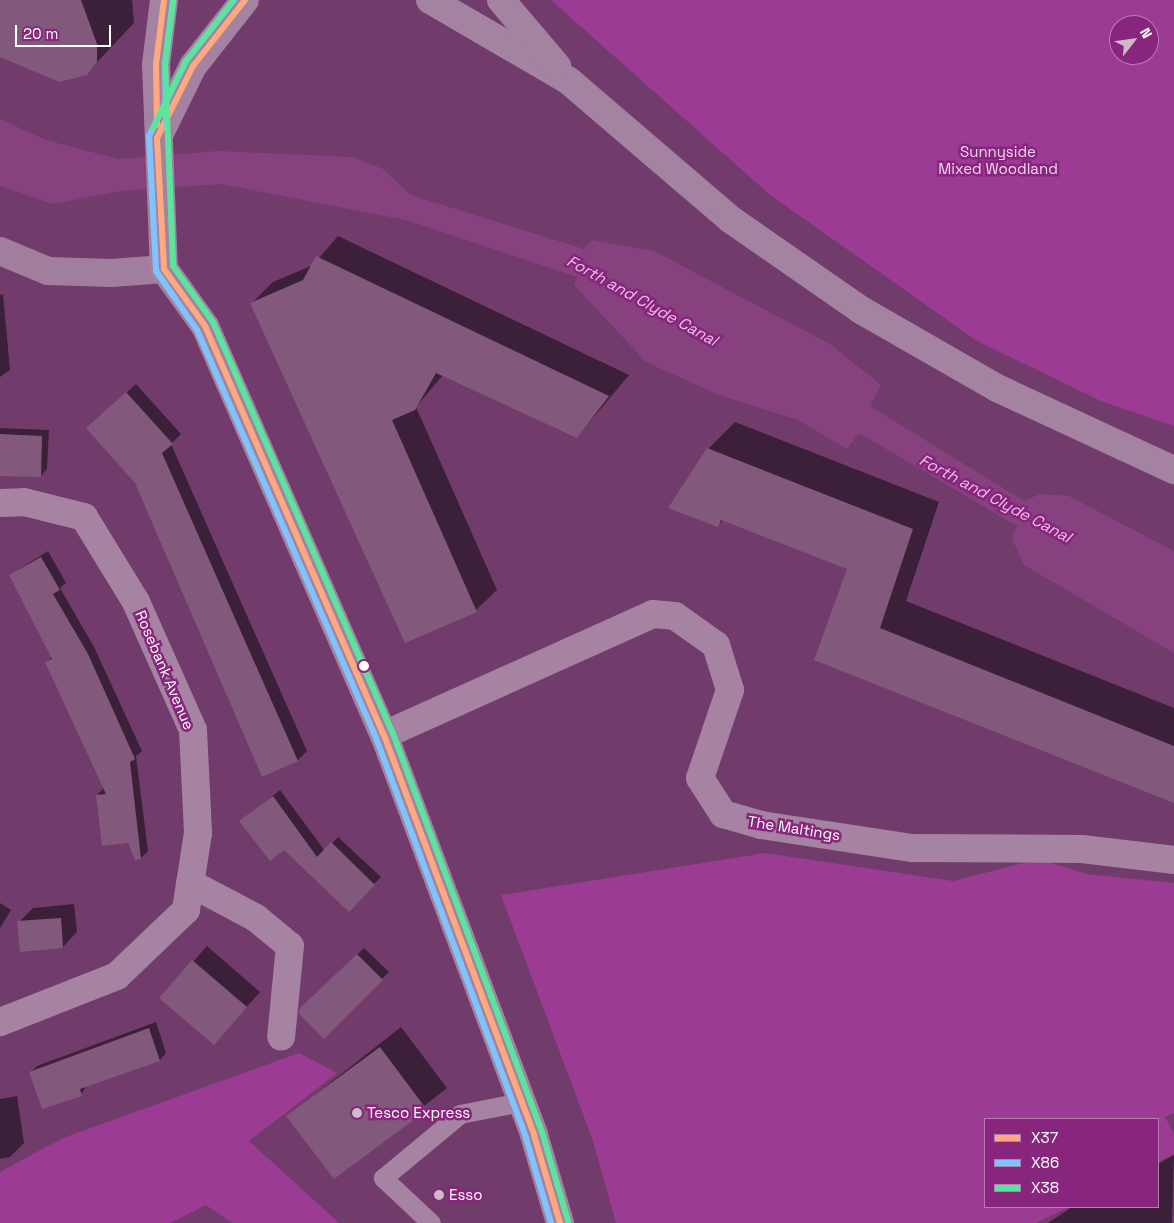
<!DOCTYPE html>
<style>
body{margin:0}
#map{position:relative;width:1174px;height:1223px;overflow:hidden;background:#713c6b;font-family:"Space Grotesk",sans-serif}
div>[style]{position:absolute}
.green>*{inset:0;background:#9c3b93}
.water>*{inset:0;background:#86417e}
.shadow>*{inset:0;background:#0007}
.building>*{inset:0;background:#82587d}
.service>*{height:19px;margin:-9.5px;padding:0 9.5px;transform-origin:9.5px;border-radius:9.5px;background:#a683a2}
.minor>*{height:28px;margin:-14px;padding:0 14px;transform-origin:14px;border-radius:14px;background:#a683a2}
.secondary>*{height:28px;margin:-14px;padding:0 14px;transform-origin:14px;border-radius:14px;background:#a27e9e}
.primary>*{height:28px;margin:-14px;padding:0 14px;transform-origin:14px;border-radius:14px;background:#a482a1}
.bus-1>*{height:6px;margin:-3px;padding:0 3px;transform-origin:3px;border-radius:3px;background:#ffa980}
.bus-2>*{height:6px;margin:-3px;padding:0 3px;transform-origin:3px;border-radius:3px;background:#80c4ff}
.bus-3>*{height:6px;margin:-3px;padding:0 3px;transform-origin:3px;border-radius:3px;background:#5ae49d}
.dots>*{width:14px;height:14px;translate:-50% -50%;box-sizing:border-box;border:2px solid #87267c;border-radius:50%}
span{translate:-50% -50%;white-space:nowrap;text-align:center;line-height:1.15;-webkit-text-stroke:5px #87267c;paint-order:stroke}
.park-label{font-size:15px;color:#f7d5f3}
.street-label{font-size:15px;color:#fff}
.poi-label{font-size:15px;color:#fff}
.left{translate:0 -50%;text-align:left}
.water-label{font-size:16px;color:#f0bdeb;font-style:italic}
.legend{position:absolute;left:984px;top:1118px;width:175px;height:90px;box-sizing:border-box;background:#87267c;border:1px solid #b77db0;margin:0;padding:6px 9px;list-style:none;font-size:15px;color:#fff}
.legend li{display:flex;align-items:center;gap:10px;height:25px}
.legend b{width:25px;border:1px solid #b77db0}
.north{position:absolute;left:1109px;top:15px;width:50px;height:50px;box-sizing:border-box;background:#87267c;border:1px solid #b77db0;border-radius:50%;rotate:60deg;font-size:14px;font-weight:700;line-height:20px;text-align:center;color:#fff}
.north::after{content:'';display:block;margin:auto;width:18px;height:22px;background:#cdbbcb;clip-path:polygon(50% 0,100% 100%,50% 72%,0 100%)}
.scale{position:absolute;left:15px;top:25px;width:96px;height:22px;box-sizing:border-box;border:2px solid #fff;border-top:0;padding-left:6px;font-size:15px;line-height:18px;white-space:nowrap;color:#fff;-webkit-text-stroke:4px #87267c;paint-order:stroke}
</style>
<div id="map">
<div class="green">
<i style="clip-path:polygon(evenodd,551px 0,1174px 0,1174px 426px,1101px 401px,977px 341px,769px 194px,551px 0,1119px 25px,1149px 25px,1149px 55px,1119px 55px,1119px 25px)"></i>
<i style="clip-path:polygon(765px 853px,953px 881px,1040px 859px,1086px 874px,1174px 883px,1174px 1113px,1165px 1117px,1174px 1134px,1174px 1154px,1158px 1162px,1158px 1119px,985px 1119px,985px 1207px,1069px 1207px,1036px 1223px,616px 1223px,593px 1141px,501px 895px)"></i>
<i style="clip-path:polygon(299px 1053px,337px 1073px,249px 1141px,339px 1223px,232px 1223px,206px 1205px,170px 1223px,0 1223px,0 1172px,63px 1138px)"></i>
</div>
<div class="water">
<i style="clip-path:polygon(0 119px,46px 140px,118px 159px,219px 151px,352px 157px,383px 169px,411px 195px,584px 249px,592px 240px,654px 251px,830px 344px,881px 385px,870px 406px,1024px 501px,1040px 494px,1069px 496px,1174px 551px,1174px 653px,1024px 565px,1012px 539px,1017px 526px,859px 433px,847px 449px,798px 420px,719px 395px,646px 362px,574px 285px,577px 277px,406px 220px,221px 184px,120px 191px,53px 204px,0 186px)"></i>
</div>
<div class="shadow">
<i style="clip-path:polygon(0 0,132px 0,134px 23px,86px 74px,0 55px)"></i>
<i style="clip-path:polygon(338px 236px,629px 375px,577px 437px,443px 375px,416px 407px,497px 590px,476px 610px,252px 303px,273px 282px,313px 265px)"></i>
<i style="clip-path:polygon(3px 294px,10px 370px,0 377px,0 295px)"></i>
<i style="clip-path:polygon(136px 384px,181px 434px,171px 444px,307px 751px,298px 760px,263px 775px,136px 482px,97px 419px)"></i>
<i style="clip-path:polygon(735px 422px,939px 502px,906px 601px,1174px 708px,1174px 802px,815px 659px,848px 568px,723px 520px,717px 526px,708px 449px)"></i>
<i style="clip-path:polygon(0 428px,49px 430px,47px 469px,41px 476px,0 474px)"></i>
<i style="clip-path:polygon(48px 551px,66px 583px,60px 588px,94px 647px,142px 751px,136px 756px,148px 851px,141px 858px,97px 795px,104px 788px,47px 662px,52px 657px,10px 575px)"></i>
<i style="clip-path:polygon(280px 790px,325px 851px,338px 837px,381px 877px,349px 910px,284px 849px,241px 821px)"></i>
<i style="clip-path:polygon(0 903px,11px 910px,0 928px)"></i>
<i style="clip-path:polygon(74px 904px,77px 932px,63px 947px,19px 922px,33px 908px)"></i>
<i style="clip-path:polygon(207px 946px,260px 992px,214px 1043px,161px 998px)"></i>
<i style="clip-path:polygon(364px 948px,389px 972px,324px 1037px,301px 1009px)"></i>
<i style="clip-path:polygon(156px 1022px,166px 1053px,160px 1060px,87px 1085px,81px 1095px,31px 1072px,37px 1066px)"></i>
<i style="clip-path:polygon(401px 1027px,447px 1088px,334px 1177px,288px 1116px)"></i>
<i style="clip-path:polygon(17px 1096px,24px 1143px,10px 1157px,0 1159px,0 1099px)"></i>
<i style="clip-path:polygon(1174px 1155px,1172px 1223px,1048px 1223px,1072px 1207px,1158px 1207px,1158px 1164px)"></i>
</div>
<div class="building">
<i style="clip-path:polygon(0 0,81px 0,97px 44px,97px 62px,87px 75px,59px 82px,0 57px)"></i>
<i style="clip-path:polygon(316px 256px,609px 396px,577px 438px,436px 373px,415px 410px,392px 420px,477px 612px,405px 643px,250px 303px,303px 280px)"></i>
<i style="clip-path:polygon(126px 392px,173px 444px,162px 453px,298px 761px,262px 777px,135px 483px,86px 428px)"></i>
<i style="clip-path:polygon(0 434px,42px 436px,41px 477px,0 476px)"></i>
<i style="clip-path:polygon(707px 448px,913px 529px,880px 628px,1174px 746px,1174px 803px,814px 660px,847px 569px,721px 520px,718px 527px,668px 508px)"></i>
<i style="clip-path:polygon(41px 557px,60px 590px,53px 594px,88px 654px,135px 759px,130px 762px,141px 859px,135px 860px,128px 843px,102px 846px,96px 795px,106px 794px,45px 662px,52px 659px,9px 575px)"></i>
<i style="clip-path:polygon(273px 796px,317px 857px,331px 842px,375px 885px,349px 912px,284px 850px,270px 861px,239px 821px)"></i>
<i style="clip-path:polygon(61px 918px,63px 948px,20px 952px,17px 921px)"></i>
<i style="clip-path:polygon(357px 954px,383px 980px,324px 1039px,299px 1014px,300px 1008px)"></i>
<i style="clip-path:polygon(192px 960px,247px 1007px,214px 1045px,159px 998px)"></i>
<i style="clip-path:polygon(149px 1028px,160px 1061px,80px 1089px,82px 1096px,42px 1109px,29px 1072px)"></i>
<i style="clip-path:polygon(380px 1047px,427px 1110px,334px 1179px,286px 1116px)"></i>
</div>
<div class="service">
<i style="left:431px;top:1223px;width:66px;rotate:-136.8deg"></i>
<i style="left:383px;top:1178px;width:100px;rotate:-39.7deg"></i>
<i style="left:460px;top:1114px;width:62px;rotate:-11.1deg"></i>
</div>
<div class="minor">
<i style="left:0;top:503px;width:24px;rotate:-2deg"></i>
<i style="left:24px;top:502px;width:62px;rotate:14deg"></i>
<i style="left:84px;top:517px;width:100px;rotate:58.5deg"></i>
<i style="left:136px;top:602px;width:140px;rotate:66deg"></i>
<i style="left:193px;top:730px;width:103px;rotate:87.2deg"></i>
<i style="left:198px;top:833px;width:78px;rotate:98.9deg"></i>
<i style="left:186px;top:910px;width:95px;rotate:136.3deg"></i>
<i style="left:117px;top:976px;width:126px;rotate:158.5deg"></i>
<i style="left:384px;top:735px;width:295px;rotate:-24.2deg"></i>
<i style="left:653px;top:614px;width:22px;rotate:5deg"></i>
<i style="left:675px;top:616px;width:50px;rotate:35.3deg"></i>
<i style="left:716px;top:645px;width:47px;rotate:72.7deg"></i>
<i style="left:730px;top:690px;width:93px;rotate:108.8deg"></i>
<i style="left:700px;top:778px;width:43px;rotate:57.4deg"></i>
<i style="left:723px;top:814px;width:40px;rotate:16deg"></i>
<i style="left:761px;top:825px;width:153px;rotate:8.7deg"></i>
<i style="left:912px;top:848px;width:170px;rotate:0.3deg"></i>
<i style="left:1082px;top:849px;width:93px;rotate:6.8deg"></i>
<i style="left:190px;top:883px;width:75px;rotate:27.9deg"></i>
<i style="left:256px;top:918px;width:44px;rotate:39.5deg"></i>
<i style="left:290px;top:946px;width:91px;rotate:95.6deg"></i>
</div>
<div class="secondary">
<i style="left:0;top:251px;width:52px;rotate:22.6deg"></i>
<i style="left:48px;top:271px;width:64px;rotate:1.8deg"></i>
<i style="left:112px;top:273px;width:52px;rotate:-4.4deg"></i>
</div>
<div class="primary">
<i style="left:164px;top:0;width:64px;rotate:97.1deg"></i>
<i style="left:156px;top:64px;width:205px;rotate:87.8deg"></i>
<i style="left:164px;top:269px;width:70px;rotate:54.3deg"></i>
<i style="left:205px;top:326px;width:446px;rotate:66.4deg"></i>
<i style="left:384px;top:735px;width:427px;rotate:69.4deg"></i>
<i style="left:534px;top:1135px;width:92px;rotate:73.5deg"></i>
<i style="left:430px;top:0;width:161px;rotate:30.2deg"></i>
<i style="left:569px;top:81px;width:212px;rotate:40.6deg"></i>
<i style="left:730px;top:219px;width:160px;rotate:34.8deg"></i>
<i style="left:861px;top:310px;width:157px;rotate:29.8deg"></i>
<i style="left:997px;top:388px;width:195px;rotate:24.9deg"></i>
<i style="left:501px;top:0;width:87px;rotate:49.7deg"></i>
<i style="left:159px;top:135px;width:77px;rotate:-63.8deg"></i>
<i style="left:193px;top:66px;width:84px;rotate:-51.8deg"></i>
</div>
<div class="bus-1">
<i style="left:245px;top:0;width:84px;rotate:128.2deg"></i>
<i style="left:193px;top:66px;width:80px;rotate:116.6deg"></i>
<i style="left:157px;top:138px;width:131px;rotate:86.9deg"></i>
<i style="left:164px;top:269px;width:70px;rotate:54.3deg"></i>
<i style="left:205px;top:326px;width:446px;rotate:66.4deg"></i>
<i style="left:384px;top:735px;width:427px;rotate:69.4deg"></i>
<i style="left:534px;top:1135px;width:92px;rotate:73.5deg"></i>
<i style="left:157px;top:125px;width:61px;rotate:-90.9deg"></i>
<i style="left:156px;top:64px;width:64px;rotate:-82.9deg"></i>
</div>
<div class="bus-2">
<i style="left:234px;top:0;width:78px;rotate:128.2deg"></i>
<i style="left:186px;top:61px;width:84px;rotate:116.3deg"></i>
<i style="left:149px;top:136px;width:135px;rotate:87deg"></i>
<i style="left:156px;top:271px;width:72px;rotate:55.2deg"></i>
<i style="left:197px;top:330px;width:446px;rotate:66.3deg"></i>
<i style="left:376px;top:738px;width:427px;rotate:69.4deg"></i>
<i style="left:526px;top:1138px;width:89px;rotate:73.6deg"></i>
<i style="left:166px;top:125px;width:61px;rotate:-90.9deg"></i>
<i style="left:165px;top:64px;width:64px;rotate:-82.8deg"></i>
</div>
<div class="bus-3">
<i style="left:173px;top:1px;width:64px;rotate:97.2deg"></i>
<i style="left:165px;top:64px;width:202px;rotate:87.7deg"></i>
<i style="left:173px;top:266px;width:69px;rotate:54.5deg"></i>
<i style="left:213px;top:322px;width:446px;rotate:66.4deg"></i>
<i style="left:392px;top:731px;width:428px;rotate:69.5deg"></i>
<i style="left:542px;top:1132px;width:93px;rotate:73.7deg"></i>
<i style="left:153px;top:128px;width:75px;rotate:-63.8deg"></i>
<i style="left:186px;top:61px;width:78px;rotate:-51.8deg"></i>
</div>
<div class="dots">
<i style="left:364px;top:666px;background:#fff"></i>
<i style="left:357px;top:1113px;background:#cdbbcb"></i>
<i style="left:439px;top:1195px;background:#cdbbcb"></i>
</div>
<div class="park-label">
<span style="left:998px;top:160px">Sunnyside<br>Mixed Woodland</span>
</div>
<div class="street-label">
<span style="left:165px;top:670px;rotate:67deg">Rosebank Avenue</span>
<span style="left:794px;top:828px;rotate:9deg">The Maltings</span>
</div>
<div class="poi-label">
<span class="left" style="left:367px;top:1113px">Tesco Express</span>
<span class="left" style="left:449px;top:1195px">Esso</span>
</div>
<div class="water-label">
<span style="left:642px;top:301px;rotate:29deg">Forth and Clyde Canal</span>
<span style="left:995px;top:499px;rotate:28deg">Forth and Clyde Canal</span>
</div>
<ul class="legend">
<li><b style="height:6px;background:#ffa980"></b>X37</li>
<li><b style="height:6px;background:#80c4ff"></b>X86</li>
<li><b style="height:6px;background:#5ae49d"></b>X38</li>
</ul>
<div class="north">N</div>
<div class="scale">20 m</div>
</div>
